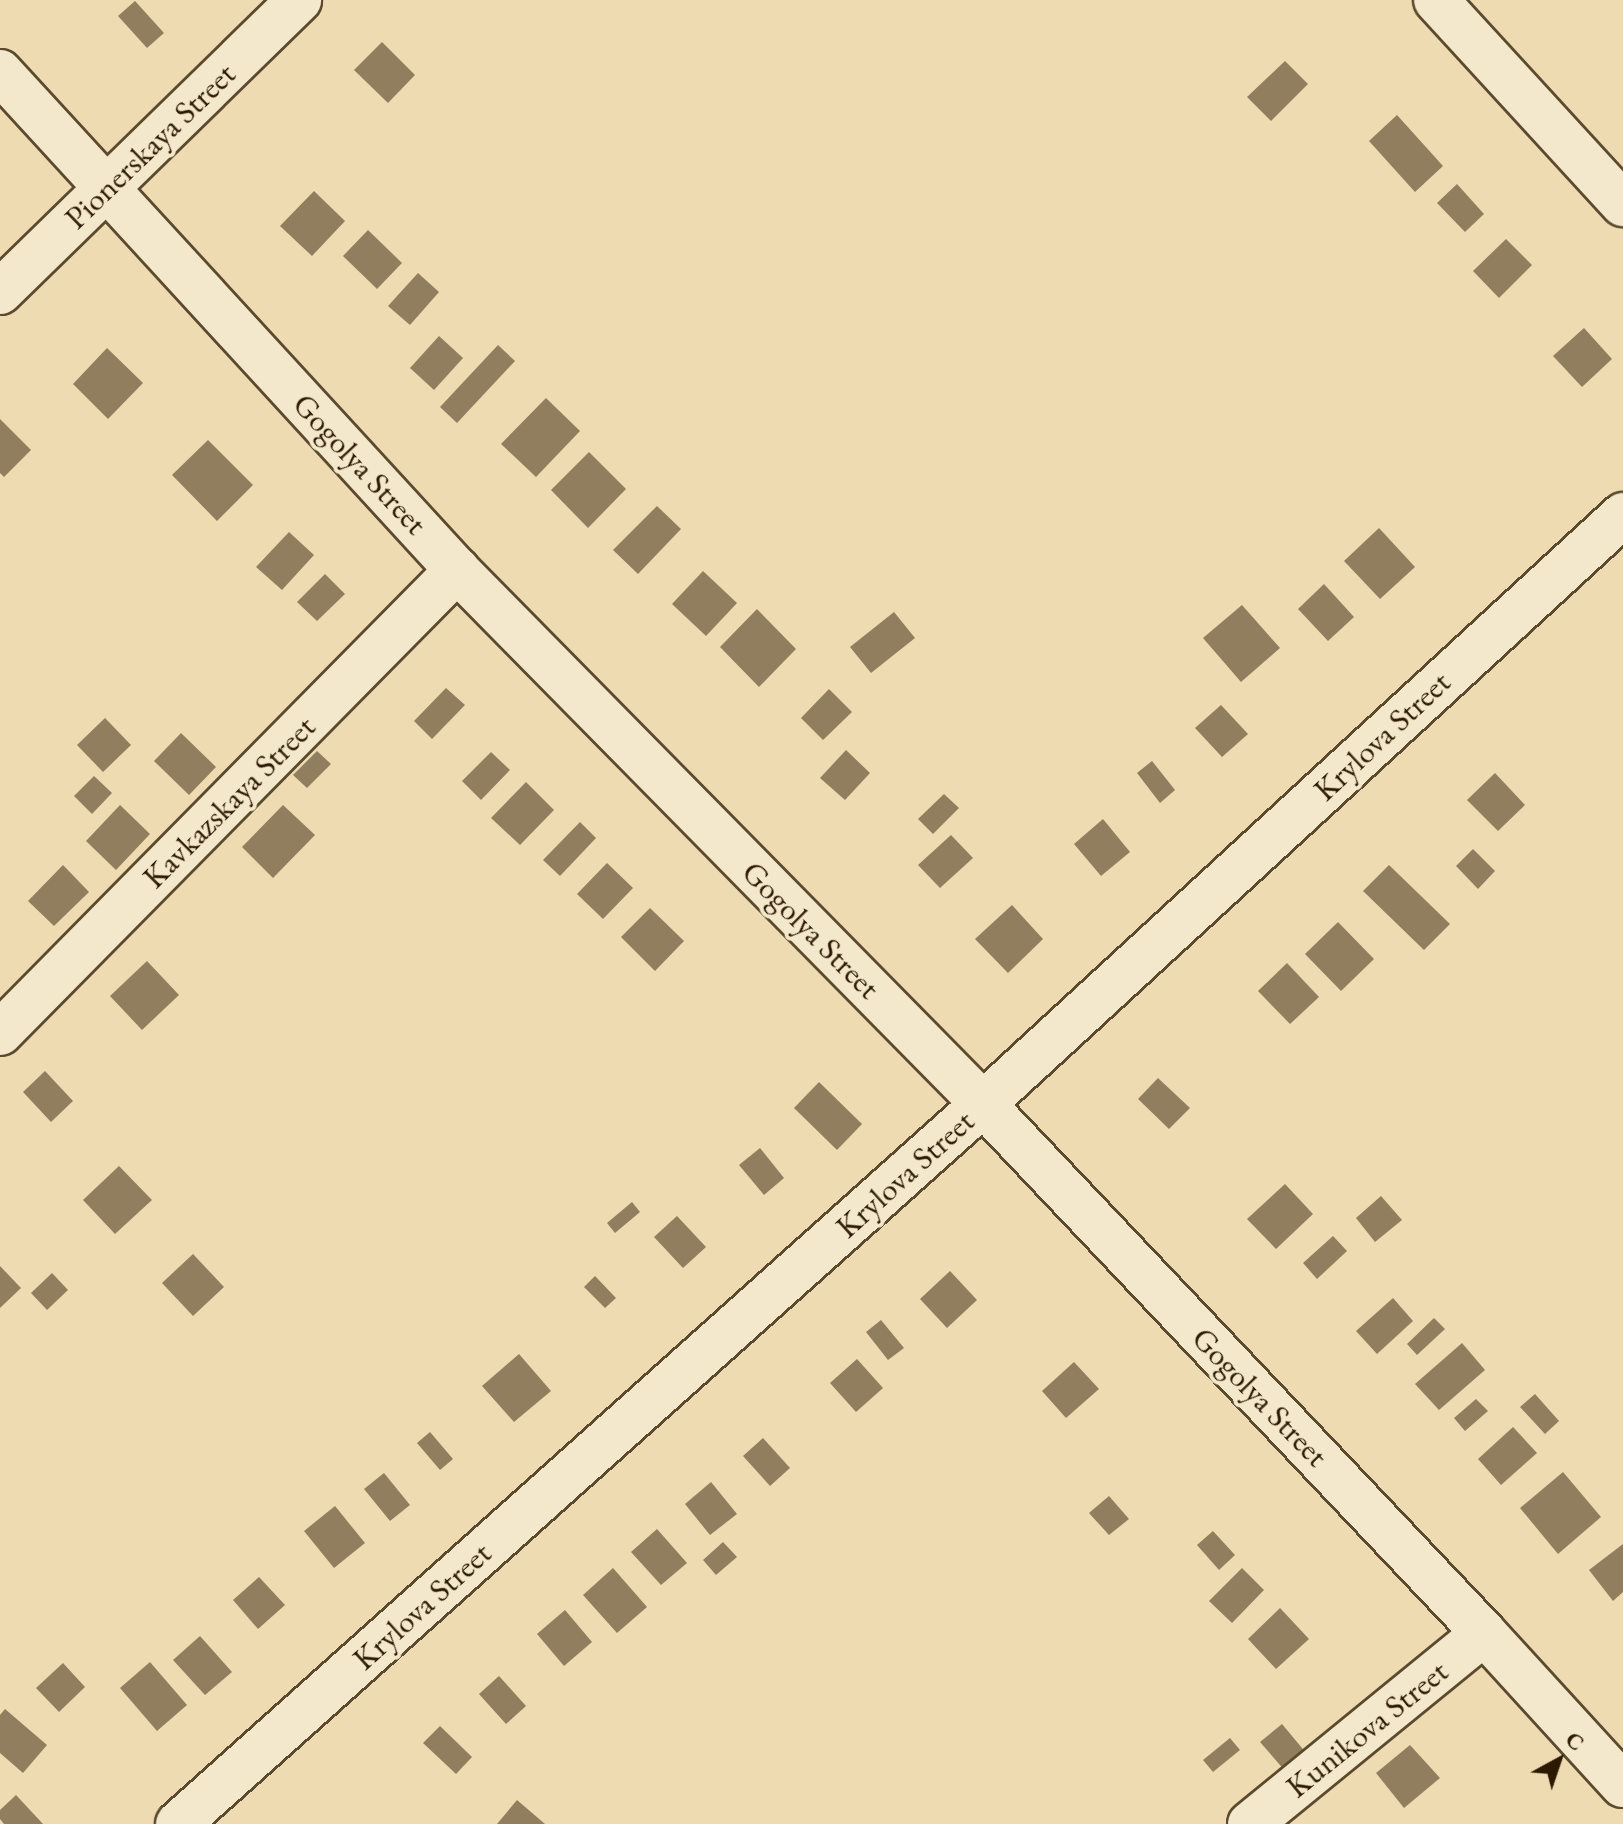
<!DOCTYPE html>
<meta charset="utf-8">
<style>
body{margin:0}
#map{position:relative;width:1623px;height:1824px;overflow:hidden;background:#eedbb1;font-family:"EB Garamond",serif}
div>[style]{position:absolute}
.building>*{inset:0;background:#917e5e}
.roads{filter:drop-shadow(2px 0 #5c4a2f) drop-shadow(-2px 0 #5c4a2f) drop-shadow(0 2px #5c4a2f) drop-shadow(0 -2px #5c4a2f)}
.minor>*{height:44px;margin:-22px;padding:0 22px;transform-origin:22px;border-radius:22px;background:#f4e8cc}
span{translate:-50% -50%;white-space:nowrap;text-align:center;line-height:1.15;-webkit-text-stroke:8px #f4e8cc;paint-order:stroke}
.street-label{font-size:32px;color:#2c1904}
.north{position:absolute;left:1519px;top:1720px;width:80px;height:80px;-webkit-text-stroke:6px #f4e8cc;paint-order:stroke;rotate:40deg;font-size:22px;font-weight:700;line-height:32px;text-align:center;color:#2c1904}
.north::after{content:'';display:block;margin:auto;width:28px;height:36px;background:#2c1904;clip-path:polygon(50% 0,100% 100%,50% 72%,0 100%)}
</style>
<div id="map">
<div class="building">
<i style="clip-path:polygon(135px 1px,164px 33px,147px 48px,118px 16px)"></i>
<i style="clip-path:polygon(382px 42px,415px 75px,388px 103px,354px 70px)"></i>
<i style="clip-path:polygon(1285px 61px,1308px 84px,1271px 121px,1247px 97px)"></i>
<i style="clip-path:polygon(1397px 115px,1443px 166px,1415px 192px,1369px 141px)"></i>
<i style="clip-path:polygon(1457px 184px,1484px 214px,1465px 232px,1437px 203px)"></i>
<i style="clip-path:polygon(314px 191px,345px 221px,312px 256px,280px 226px)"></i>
<i style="clip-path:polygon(368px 230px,402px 263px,377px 289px,343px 256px)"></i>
<i style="clip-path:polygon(1506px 239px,1532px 265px,1499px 298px,1473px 271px)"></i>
<i style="clip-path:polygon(418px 273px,439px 292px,410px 325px,388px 306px)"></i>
<i style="clip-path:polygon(1584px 328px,1612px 359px,1582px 387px,1553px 356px)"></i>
<i style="clip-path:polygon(439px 336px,463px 358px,434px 390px,410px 368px)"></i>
<i style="clip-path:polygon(498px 345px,515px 361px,457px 423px,440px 407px)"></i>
<i style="clip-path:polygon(107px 348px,143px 383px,108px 419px,73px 384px)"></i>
<i style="clip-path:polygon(546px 398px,580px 431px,536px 477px,501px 444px)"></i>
<i style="clip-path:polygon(0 419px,31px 450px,4px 477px,0 473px)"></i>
<i style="clip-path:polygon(208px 440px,253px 485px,217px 521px,172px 475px)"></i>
<i style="clip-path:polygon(589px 452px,626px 489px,588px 528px,551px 490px)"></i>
<i style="clip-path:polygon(657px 506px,681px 529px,638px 574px,613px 550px)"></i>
<i style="clip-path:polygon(1379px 528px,1415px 567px,1380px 599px,1344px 561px)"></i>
<i style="clip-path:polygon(289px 532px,314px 555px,282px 590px,256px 567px)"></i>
<i style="clip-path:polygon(703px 571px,737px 603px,706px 636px,672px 604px)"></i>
<i style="clip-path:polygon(325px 574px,345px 594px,317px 621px,297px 602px)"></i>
<i style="clip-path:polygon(1324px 584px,1354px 617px,1328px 641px,1298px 609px)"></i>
<i style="clip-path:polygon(1242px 605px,1280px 648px,1241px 682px,1203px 638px)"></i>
<i style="clip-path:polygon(757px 609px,796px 649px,759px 687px,720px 647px)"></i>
<i style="clip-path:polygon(894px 612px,915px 638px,871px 673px,850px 647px)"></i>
<i style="clip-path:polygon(446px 688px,465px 705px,432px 739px,414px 721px)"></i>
<i style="clip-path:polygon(829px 689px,852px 712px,823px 740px,801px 718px)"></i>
<i style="clip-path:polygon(1221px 705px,1248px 734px,1222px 757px,1195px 728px)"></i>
<i style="clip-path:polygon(105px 718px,131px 745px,103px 772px,77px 745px)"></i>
<i style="clip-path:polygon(181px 733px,216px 767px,189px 795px,154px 761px)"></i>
<i style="clip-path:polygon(846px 750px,870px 773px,845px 800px,820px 778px)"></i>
<i style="clip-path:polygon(317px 751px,331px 764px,307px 788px,293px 775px)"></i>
<i style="clip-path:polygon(491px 752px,510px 770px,481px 800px,462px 781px)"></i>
<i style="clip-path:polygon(1152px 761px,1175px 790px,1160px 803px,1137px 773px)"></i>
<i style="clip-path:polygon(1495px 773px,1525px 805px,1498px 831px,1467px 800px)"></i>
<i style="clip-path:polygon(94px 776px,112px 793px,92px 814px,74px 796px)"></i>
<i style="clip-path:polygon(526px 782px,554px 810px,520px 845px,491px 818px)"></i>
<i style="clip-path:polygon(944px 794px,959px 808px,933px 834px,918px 819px)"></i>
<i style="clip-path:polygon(120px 805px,150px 834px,116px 870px,86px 841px)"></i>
<i style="clip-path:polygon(283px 805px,315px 835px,273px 878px,242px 847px)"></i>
<i style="clip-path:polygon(1103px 819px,1130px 852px,1101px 876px,1074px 844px)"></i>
<i style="clip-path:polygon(580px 822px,596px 838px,560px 876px,543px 860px)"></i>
<i style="clip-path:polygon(951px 835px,973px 858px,940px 888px,918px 865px)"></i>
<i style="clip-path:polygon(1473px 849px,1495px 871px,1478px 889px,1456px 866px)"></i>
<i style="clip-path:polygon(607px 863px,633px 888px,603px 919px,577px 894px)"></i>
<i style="clip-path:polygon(63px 865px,89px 892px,54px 926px,28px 901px)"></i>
<i style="clip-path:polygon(1389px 865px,1450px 924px,1424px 950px,1363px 891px)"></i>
<i style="clip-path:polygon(1012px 905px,1043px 939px,1008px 973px,975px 939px)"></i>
<i style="clip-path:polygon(650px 908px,684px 941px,655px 971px,621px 937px)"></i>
<i style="clip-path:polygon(1338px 922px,1374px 959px,1341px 991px,1305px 954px)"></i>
<i style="clip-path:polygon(147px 961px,179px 995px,142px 1030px,110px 996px)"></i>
<i style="clip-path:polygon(1287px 963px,1319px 997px,1290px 1024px,1258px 991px)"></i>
<i style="clip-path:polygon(45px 1071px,73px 1101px,51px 1122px,23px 1092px)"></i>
<i style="clip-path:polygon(1158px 1078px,1190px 1108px,1169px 1129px,1138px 1099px)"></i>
<i style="clip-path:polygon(819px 1082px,862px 1124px,837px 1150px,794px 1108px)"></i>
<i style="clip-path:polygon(760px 1148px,784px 1178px,764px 1195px,739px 1165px)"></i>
<i style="clip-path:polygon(119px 1166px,152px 1200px,115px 1234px,83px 1200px)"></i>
<i style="clip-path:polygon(1285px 1184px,1313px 1214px,1276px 1249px,1247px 1219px)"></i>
<i style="clip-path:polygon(1381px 1196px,1402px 1220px,1375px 1242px,1356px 1218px)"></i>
<i style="clip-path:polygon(632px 1202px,640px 1212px,615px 1233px,607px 1223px)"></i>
<i style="clip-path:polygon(677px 1216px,706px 1247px,683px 1268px,654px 1237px)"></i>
<i style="clip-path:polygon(1333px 1236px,1347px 1251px,1317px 1279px,1303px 1263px)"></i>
<i style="clip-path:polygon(193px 1254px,224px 1287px,193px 1316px,162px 1283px)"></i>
<i style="clip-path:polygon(0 1266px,21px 1288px,0 1308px)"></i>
<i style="clip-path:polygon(950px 1271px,977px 1300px,947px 1328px,920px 1299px)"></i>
<i style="clip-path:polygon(52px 1273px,68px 1290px,47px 1310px,31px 1293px)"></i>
<i style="clip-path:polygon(595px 1276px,616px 1298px,605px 1308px,584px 1287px)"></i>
<i style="clip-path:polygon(1393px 1298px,1413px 1321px,1377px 1354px,1356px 1331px)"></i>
<i style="clip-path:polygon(1434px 1318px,1445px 1329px,1417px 1355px,1407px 1344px)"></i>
<i style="clip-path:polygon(881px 1320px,904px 1348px,888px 1360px,866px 1332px)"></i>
<i style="clip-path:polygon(1462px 1343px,1485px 1370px,1439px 1410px,1415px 1384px)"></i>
<i style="clip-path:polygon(519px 1354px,551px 1391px,514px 1422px,482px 1386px)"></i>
<i style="clip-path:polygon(857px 1359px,883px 1388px,856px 1412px,830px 1383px)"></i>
<i style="clip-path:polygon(1074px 1362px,1099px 1389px,1066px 1418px,1042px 1391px)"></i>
<i style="clip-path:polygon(1535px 1394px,1559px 1421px,1545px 1434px,1520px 1407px)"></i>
<i style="clip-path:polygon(1476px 1399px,1488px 1411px,1465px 1431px,1454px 1418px)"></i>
<i style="clip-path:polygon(1513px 1427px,1537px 1453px,1501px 1485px,1478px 1459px)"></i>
<i style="clip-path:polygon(430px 1432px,453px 1459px,440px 1470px,417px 1443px)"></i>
<i style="clip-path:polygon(763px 1438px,790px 1468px,770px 1486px,743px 1456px)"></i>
<i style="clip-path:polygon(1563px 1472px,1601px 1517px,1558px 1554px,1520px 1508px)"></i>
<i style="clip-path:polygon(384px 1473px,410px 1505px,390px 1521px,364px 1489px)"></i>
<i style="clip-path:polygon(711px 1482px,737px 1514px,710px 1535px,685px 1504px)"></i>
<i style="clip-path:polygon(1109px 1496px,1129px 1519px,1109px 1535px,1089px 1513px)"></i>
<i style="clip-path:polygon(335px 1506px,365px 1543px,334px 1568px,304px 1531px)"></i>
<i style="clip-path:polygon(657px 1529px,687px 1563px,661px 1585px,631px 1552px)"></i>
<i style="clip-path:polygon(1213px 1531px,1235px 1555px,1219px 1570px,1197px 1545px)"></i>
<i style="clip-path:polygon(723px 1542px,737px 1557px,716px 1575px,703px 1560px)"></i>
<i style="clip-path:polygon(1623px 1544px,1623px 1592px,1613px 1601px,1589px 1570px)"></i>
<i style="clip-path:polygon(613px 1568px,647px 1607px,617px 1633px,583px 1595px)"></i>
<i style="clip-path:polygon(1242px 1568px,1264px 1590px,1232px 1623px,1209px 1601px)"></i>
<i style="clip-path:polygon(259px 1577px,285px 1605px,258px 1629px,233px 1600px)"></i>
<i style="clip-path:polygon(1280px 1608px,1309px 1639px,1276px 1669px,1248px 1639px)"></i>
<i style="clip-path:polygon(565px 1610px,592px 1642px,564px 1666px,537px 1634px)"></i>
<i style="clip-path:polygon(200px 1636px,232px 1672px,205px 1695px,173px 1660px)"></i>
<i style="clip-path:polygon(150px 1662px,187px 1705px,157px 1731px,120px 1688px)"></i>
<i style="clip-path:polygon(63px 1663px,85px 1687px,59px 1712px,36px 1688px)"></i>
<i style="clip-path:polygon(499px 1676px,526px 1706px,506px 1724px,479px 1694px)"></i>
<i style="clip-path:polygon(5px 1709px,47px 1745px,23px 1773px,0 1753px,0 1715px)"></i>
<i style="clip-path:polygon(1282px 1724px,1307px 1754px,1286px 1772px,1260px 1742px)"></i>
<i style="clip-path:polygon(440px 1726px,472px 1757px,456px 1774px,423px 1743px)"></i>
<i style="clip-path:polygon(1230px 1738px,1240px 1750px,1213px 1772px,1203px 1760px)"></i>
<i style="clip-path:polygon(1410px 1745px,1440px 1778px,1404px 1808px,1376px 1773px)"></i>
<i style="clip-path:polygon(16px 1795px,43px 1824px,4px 1824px,0 1819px,0 1810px)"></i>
<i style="clip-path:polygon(517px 1800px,545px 1824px,497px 1824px)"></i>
</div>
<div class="roads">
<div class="minor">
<i style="left:1436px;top:0;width:277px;rotate:47.5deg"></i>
<i style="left:0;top:72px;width:676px;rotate:47.46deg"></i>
<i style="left:457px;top:570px;width:750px;rotate:45.43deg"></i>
<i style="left:983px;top:1104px;width:729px;rotate:46.56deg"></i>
<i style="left:1484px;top:1633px;width:206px;rotate:47.6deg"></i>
<i style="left:0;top:292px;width:418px;rotate:-44.3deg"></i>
<i style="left:0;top:1033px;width:651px;rotate:-45.37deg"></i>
<i style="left:178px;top:1824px;width:1080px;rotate:-41.81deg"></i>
<i style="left:983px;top:1104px;width:870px;rotate:-42.62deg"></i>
<i style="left:1250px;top:1824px;width:302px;rotate:-39.2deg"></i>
</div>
</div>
<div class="street-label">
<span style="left:150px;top:146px;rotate:-44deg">Pionerskaya Street</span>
<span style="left:360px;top:464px;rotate:47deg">Gogolya Street</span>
<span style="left:1382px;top:736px;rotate:-43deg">Krylova Street</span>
<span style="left:229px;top:802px;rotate:-45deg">Kavkazskaya Street</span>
<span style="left:811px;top:930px;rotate:45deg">Gogolya Street</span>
<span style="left:905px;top:1174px;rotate:-42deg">Krylova Street</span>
<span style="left:1260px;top:1397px;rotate:46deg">Gogolya Street</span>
<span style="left:422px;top:1606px;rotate:-42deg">Krylova Street</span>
<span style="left:1367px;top:1729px;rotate:-39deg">Kunikova Street</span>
</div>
<div class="north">С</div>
</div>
